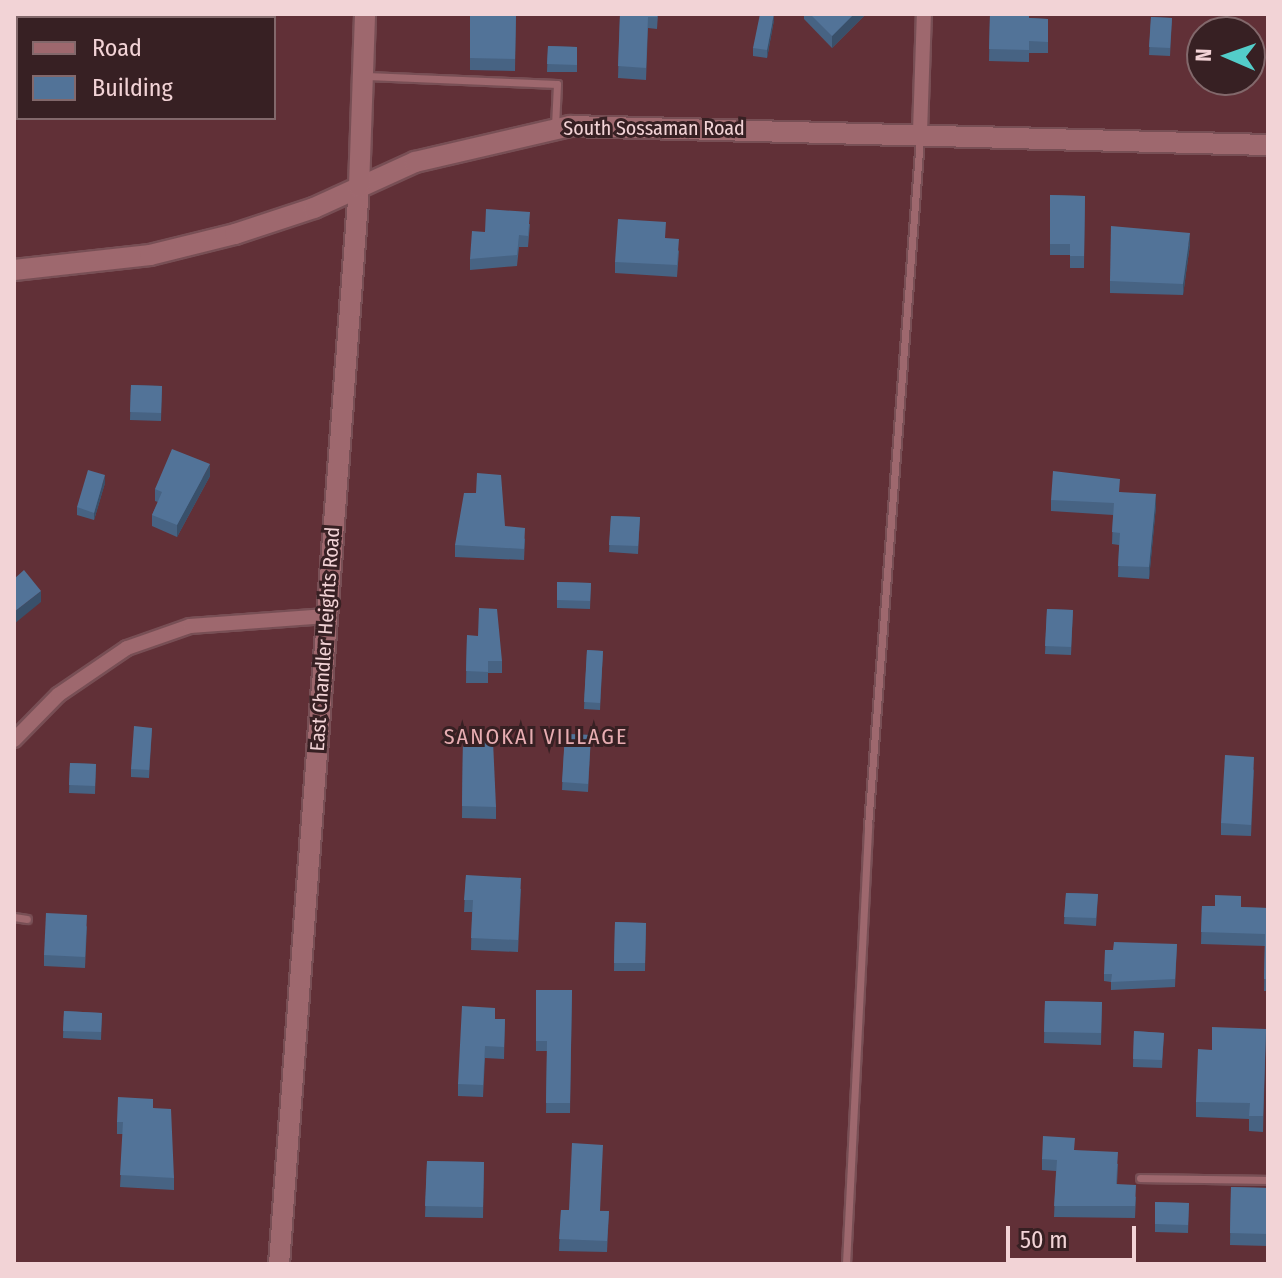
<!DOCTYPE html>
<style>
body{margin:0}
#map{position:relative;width:1282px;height:1278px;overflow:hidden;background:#613037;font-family:"Fira Sans Condensed",sans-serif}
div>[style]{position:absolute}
.roads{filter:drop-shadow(2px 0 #784f55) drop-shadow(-2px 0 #784f55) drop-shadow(0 2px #784f55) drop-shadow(0 -2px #784f55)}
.service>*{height:7px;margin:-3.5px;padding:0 3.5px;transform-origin:3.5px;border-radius:3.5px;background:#9e686e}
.minor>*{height:14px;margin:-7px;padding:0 7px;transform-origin:7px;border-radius:7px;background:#9e686e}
.secondary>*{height:20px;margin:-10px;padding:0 10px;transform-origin:10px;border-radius:10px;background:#9e686e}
.wall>*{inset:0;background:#476383}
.shaded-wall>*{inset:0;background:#39506a}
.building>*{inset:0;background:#527398}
span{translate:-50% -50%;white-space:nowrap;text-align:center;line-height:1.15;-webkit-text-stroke:6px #372023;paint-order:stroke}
.street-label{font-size:20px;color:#f2d3d6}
.neighbourhood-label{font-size:22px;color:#e8adb2;letter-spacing:2px}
.frame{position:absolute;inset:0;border:16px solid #f2d3d6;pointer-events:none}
.legend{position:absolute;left:16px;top:16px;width:260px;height:104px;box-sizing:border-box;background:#372023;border:2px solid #82686b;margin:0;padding:10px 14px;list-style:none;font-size:24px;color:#f2d3d6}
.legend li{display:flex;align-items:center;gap:16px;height:40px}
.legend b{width:40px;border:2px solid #82686b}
.north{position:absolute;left:1186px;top:16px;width:80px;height:80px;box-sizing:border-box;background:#372023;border:2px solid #82686b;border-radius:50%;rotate:272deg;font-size:22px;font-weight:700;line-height:32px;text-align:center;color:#f2d3d6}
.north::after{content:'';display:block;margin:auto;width:28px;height:36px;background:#53cdc9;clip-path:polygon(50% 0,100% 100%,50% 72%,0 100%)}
.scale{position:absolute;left:1006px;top:1226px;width:130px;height:36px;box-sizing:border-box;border:4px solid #f2d3d6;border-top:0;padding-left:10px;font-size:24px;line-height:28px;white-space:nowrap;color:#f2d3d6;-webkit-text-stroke:6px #372023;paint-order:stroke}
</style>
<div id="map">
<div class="roads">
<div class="service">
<i style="left:367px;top:76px;width:190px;rotate:2.4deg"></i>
<i style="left:557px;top:84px;width:42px;rotate:92.7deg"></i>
<i style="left:14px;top:917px;width:13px;rotate:9deg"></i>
<i style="left:1140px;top:1178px;width:128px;rotate:0.9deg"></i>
<i style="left:846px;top:1264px;width:439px;rotate:-87.1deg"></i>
<i style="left:868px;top:826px;width:690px;rotate:-85.68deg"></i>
</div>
<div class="minor">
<i style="left:920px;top:132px;width:118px;rotate:-88.1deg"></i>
<i style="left:14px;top:740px;width:63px;rotate:-45.6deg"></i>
<i style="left:58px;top:695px;width:83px;rotate:-34.3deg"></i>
<i style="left:127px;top:648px;width:67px;rotate:-19.2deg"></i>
<i style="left:190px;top:626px;width:137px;rotate:-4.2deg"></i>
</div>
<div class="secondary">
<i style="left:14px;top:270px;width:137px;rotate:-6.3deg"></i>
<i style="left:150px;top:255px;width:88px;rotate:-13.9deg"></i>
<i style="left:235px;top:234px;width:83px;rotate:-18.2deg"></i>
<i style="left:314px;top:208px;width:111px;rotate:-24.5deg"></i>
<i style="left:415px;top:162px;width:159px;rotate:-13.1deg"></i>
<i style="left:570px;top:126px;width:698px;rotate:1.56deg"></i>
<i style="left:279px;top:1264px;width:1080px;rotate:-85.75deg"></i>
<i style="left:359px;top:187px;width:173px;rotate:-88deg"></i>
</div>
</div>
<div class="wall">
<i style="clip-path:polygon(470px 14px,516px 14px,515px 71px,470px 70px)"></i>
<i style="clip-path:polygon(620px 14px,658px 14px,657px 29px,648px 28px,646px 80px,618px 78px)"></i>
<i style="clip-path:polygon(804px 14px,866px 14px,832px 48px,804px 19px)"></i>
<i style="clip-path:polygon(990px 14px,1029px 18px,1048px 19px,1048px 53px,1029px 53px,1029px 62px,989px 61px)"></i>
<i style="clip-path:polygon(1151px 17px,1172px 18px,1170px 56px,1149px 55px)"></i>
<i style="clip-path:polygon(774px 20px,767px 58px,753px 56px,753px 48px)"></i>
<i style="clip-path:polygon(548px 46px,577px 47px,577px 72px,547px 72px)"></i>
<i style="clip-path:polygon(1050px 195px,1085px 196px,1084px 268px,1070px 268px,1070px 255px,1050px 255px)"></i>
<i style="clip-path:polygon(530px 224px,528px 247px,519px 247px,517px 266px,470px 270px,470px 259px,485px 232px)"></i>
<i style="clip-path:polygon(665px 238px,679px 251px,677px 277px,615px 273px,615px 262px)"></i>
<i style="clip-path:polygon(1190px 244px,1183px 295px,1110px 293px,1110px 281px)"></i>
<i style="clip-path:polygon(131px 385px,162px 386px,161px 421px,130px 420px)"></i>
<i style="clip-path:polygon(210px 476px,177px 537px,152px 526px,152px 515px,158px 502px,155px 501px,155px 489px)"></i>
<i style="clip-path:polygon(105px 483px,94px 520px,77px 515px,77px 507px)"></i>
<i style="clip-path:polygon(1120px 492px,1156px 506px,1149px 579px,1118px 577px,1119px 545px,1112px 544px,1113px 515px,1051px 511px,1051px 500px)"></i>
<i style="clip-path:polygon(611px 516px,640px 517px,638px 554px,609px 552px)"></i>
<i style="clip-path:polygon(505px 526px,525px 539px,524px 560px,455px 557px,455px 545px)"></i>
<i style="clip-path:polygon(557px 582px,591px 583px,590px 609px,557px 608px)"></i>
<i style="clip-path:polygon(1047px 609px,1073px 610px,1071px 655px,1045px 654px)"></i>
<i style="clip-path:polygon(467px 635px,502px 661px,502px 673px,488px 673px,488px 683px,466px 683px)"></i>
<i style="clip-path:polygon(587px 650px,603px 651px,600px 710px,584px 709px)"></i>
<i style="clip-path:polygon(152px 728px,149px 778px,131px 777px,131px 769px)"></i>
<i style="clip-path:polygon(565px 734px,591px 735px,588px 792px,562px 790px)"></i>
<i style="clip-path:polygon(463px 740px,496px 807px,496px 819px,462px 818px)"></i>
<i style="clip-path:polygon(70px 763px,96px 764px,95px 794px,69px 793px)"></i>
<i style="clip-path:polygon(1254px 769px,1251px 836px,1221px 835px,1221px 823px)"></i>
<i style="clip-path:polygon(466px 875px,521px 889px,518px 952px,471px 950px,472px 912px,464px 912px)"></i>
<i style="clip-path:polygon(1066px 893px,1098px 894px,1096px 926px,1064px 924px)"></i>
<i style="clip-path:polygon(1202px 906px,1268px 908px,1268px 991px,1264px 991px,1265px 946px,1201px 944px)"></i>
<i style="clip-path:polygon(615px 922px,646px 923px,645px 971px,614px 971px)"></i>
<i style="clip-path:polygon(87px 926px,85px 968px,44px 966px,44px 955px)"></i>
<i style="clip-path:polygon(1177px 944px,1175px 987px,1111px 990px,1111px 982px,1104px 981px,1104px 974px,1113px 950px)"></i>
<i style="clip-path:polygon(536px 990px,572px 990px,570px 1113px,546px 1113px,547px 1051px,536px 1051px)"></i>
<i style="clip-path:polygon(1045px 1001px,1102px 1002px,1101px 1045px,1044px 1043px)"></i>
<i style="clip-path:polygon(64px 1011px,102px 1013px,101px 1040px,63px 1038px)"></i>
<i style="clip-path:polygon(495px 1019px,505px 1019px,504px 1059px,485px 1058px,483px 1097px,458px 1096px,458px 1084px)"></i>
<i style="clip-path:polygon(1266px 1029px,1263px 1132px,1249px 1131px,1249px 1119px,1196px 1117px,1196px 1102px,1212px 1050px)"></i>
<i style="clip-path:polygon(1134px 1031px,1164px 1033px,1162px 1068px,1133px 1067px)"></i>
<i style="clip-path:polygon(153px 1108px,174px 1178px,174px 1190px,120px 1187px,123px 1134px,117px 1134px,117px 1122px)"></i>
<i style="clip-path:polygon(1075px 1150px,1118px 1164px,1117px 1184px,1136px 1197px,1135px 1218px,1054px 1217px,1056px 1171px,1042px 1170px,1042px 1159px)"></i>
<i style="clip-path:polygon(427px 1161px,484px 1162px,483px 1218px,425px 1217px)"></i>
<i style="clip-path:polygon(1231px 1187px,1268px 1188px,1268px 1246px,1230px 1245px)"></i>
<i style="clip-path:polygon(1155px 1202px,1189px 1203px,1188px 1233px,1155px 1232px)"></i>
<i style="clip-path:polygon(561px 1210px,609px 1211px,607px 1252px,559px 1251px)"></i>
</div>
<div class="shaded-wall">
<i style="clip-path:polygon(774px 14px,774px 20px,767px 58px,767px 50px)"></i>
<i style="clip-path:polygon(854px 14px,866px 14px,832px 48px,832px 36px)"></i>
<i style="clip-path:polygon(1190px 233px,1190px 244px,1183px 295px,1183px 284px)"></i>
<i style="clip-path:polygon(210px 464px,210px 476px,177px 537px,177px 525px)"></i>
<i style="clip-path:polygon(105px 475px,105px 483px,94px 520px,94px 513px)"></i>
<i style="clip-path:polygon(1156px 494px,1156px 506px,1149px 579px,1149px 567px)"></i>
<i style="clip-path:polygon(41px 591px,41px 602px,14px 624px,14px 612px)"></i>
</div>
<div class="building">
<i style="clip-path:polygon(470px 14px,516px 14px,515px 59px,470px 58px)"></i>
<i style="clip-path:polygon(620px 14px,658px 14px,657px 17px,648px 17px,646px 68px,618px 66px)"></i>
<i style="clip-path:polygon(760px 14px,774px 14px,767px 50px,753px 48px)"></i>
<i style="clip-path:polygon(810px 14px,854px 14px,832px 36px)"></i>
<i style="clip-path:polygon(990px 14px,1029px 14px,1029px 18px,1048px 19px,1048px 42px,1029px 41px,1029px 50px,989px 49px)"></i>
<i style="clip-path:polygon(1151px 17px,1172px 18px,1170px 48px,1149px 47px)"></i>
<i style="clip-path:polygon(548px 46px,577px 47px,577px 65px,547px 64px)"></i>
<i style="clip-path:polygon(1050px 195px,1085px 196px,1084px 256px,1070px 256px,1070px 244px,1050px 244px)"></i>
<i style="clip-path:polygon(486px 209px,530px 212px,528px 236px,519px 235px,517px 255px,470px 259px,472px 231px,485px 232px)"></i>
<i style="clip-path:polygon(618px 219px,666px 222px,665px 238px,679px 239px,677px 265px,615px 262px)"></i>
<i style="clip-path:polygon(1111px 226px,1190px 233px,1183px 284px,1110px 281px)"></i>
<i style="clip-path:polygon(131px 385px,162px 386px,161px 413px,130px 412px)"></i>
<i style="clip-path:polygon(172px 449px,210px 464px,177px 525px,152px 515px,162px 492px,155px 489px)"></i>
<i style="clip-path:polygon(88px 470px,105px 475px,94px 513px,77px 507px)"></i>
<i style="clip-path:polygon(1053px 471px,1120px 479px,1119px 492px,1156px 494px,1149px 567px,1118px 566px,1120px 533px,1112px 532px,1114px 503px,1051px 500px)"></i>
<i style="clip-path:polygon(477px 473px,501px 475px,505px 526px,525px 528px,524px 549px,455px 545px,464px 493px,476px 493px)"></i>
<i style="clip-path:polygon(611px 516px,640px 517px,638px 546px,609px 545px)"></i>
<i style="clip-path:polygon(24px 570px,41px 591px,14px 612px,14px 579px)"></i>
<i style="clip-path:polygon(557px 582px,591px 583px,590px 601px,557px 600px)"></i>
<i style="clip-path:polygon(479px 608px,497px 609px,502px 661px,488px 661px,488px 672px,466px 671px,467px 635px,478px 636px)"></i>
<i style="clip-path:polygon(1047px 609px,1073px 610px,1071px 647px,1045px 646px)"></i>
<i style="clip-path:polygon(587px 650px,603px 651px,600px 703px,584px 702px)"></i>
<i style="clip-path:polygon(134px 726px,152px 728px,149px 770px,131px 769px)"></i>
<i style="clip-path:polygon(565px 734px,591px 735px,588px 784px,562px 782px)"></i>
<i style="clip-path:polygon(463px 740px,493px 741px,496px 807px,462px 806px)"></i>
<i style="clip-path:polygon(1225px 755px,1254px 757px,1251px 825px,1221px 823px)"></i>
<i style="clip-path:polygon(70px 763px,96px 764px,95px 786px,69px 785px)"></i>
<i style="clip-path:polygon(466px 875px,521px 878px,518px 940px,471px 938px,473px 900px,464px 900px)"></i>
<i style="clip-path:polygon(1066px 893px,1098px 894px,1096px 918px,1064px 917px)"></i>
<i style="clip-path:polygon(1215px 895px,1241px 896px,1241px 907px,1268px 908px,1268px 979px,1264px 979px,1265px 934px,1201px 932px,1202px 906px,1215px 906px)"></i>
<i style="clip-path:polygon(46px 913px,87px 915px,85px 957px,44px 955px)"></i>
<i style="clip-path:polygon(615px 922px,646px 923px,645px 963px,614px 963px)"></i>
<i style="clip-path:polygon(1114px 942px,1177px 944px,1175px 979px,1111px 982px,1112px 974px,1104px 974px,1105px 950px,1113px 950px)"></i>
<i style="clip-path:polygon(536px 990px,572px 990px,570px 1103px,546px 1103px,547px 1041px,536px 1041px)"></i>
<i style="clip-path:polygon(1045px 1001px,1102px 1002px,1101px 1033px,1044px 1032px)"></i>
<i style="clip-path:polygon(462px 1006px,495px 1008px,495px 1019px,505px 1019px,504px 1047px,485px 1046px,483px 1085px,458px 1084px)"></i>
<i style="clip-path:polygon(64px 1011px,102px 1013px,101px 1032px,63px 1031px)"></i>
<i style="clip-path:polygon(1212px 1027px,1266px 1029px,1263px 1116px,1249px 1116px,1250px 1103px,1196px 1102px,1198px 1049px,1212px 1050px)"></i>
<i style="clip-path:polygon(1134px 1031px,1164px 1033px,1162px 1060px,1133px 1059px)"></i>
<i style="clip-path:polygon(118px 1097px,153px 1099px,153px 1108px,171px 1109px,174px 1178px,120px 1175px,123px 1122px,117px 1122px)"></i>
<i style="clip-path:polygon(1043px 1136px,1075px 1138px,1074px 1150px,1118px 1152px,1116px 1184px,1136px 1185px,1135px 1206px,1054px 1206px,1057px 1160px,1042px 1159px)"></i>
<i style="clip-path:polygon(572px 1143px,603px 1145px,600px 1211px,609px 1211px,607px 1241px,559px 1239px,561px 1210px,569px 1210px)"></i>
<i style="clip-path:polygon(427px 1161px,484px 1162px,483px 1207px,425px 1206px)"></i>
<i style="clip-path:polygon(1231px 1187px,1268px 1188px,1268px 1234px,1230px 1233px)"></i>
<i style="clip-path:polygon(1155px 1202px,1189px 1203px,1188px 1225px,1155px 1224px)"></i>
</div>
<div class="street-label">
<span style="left:654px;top:128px">South Sossaman Road</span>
<span style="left:325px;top:639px;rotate:-86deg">East Chandler Heights Road</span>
</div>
<div class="neighbourhood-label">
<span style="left:536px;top:737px">SANOKAI VILLAGE</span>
</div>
<div class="frame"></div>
<ul class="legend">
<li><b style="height:10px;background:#9e686e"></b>Road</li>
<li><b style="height:22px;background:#527398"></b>Building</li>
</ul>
<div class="north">N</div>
<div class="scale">50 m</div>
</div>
